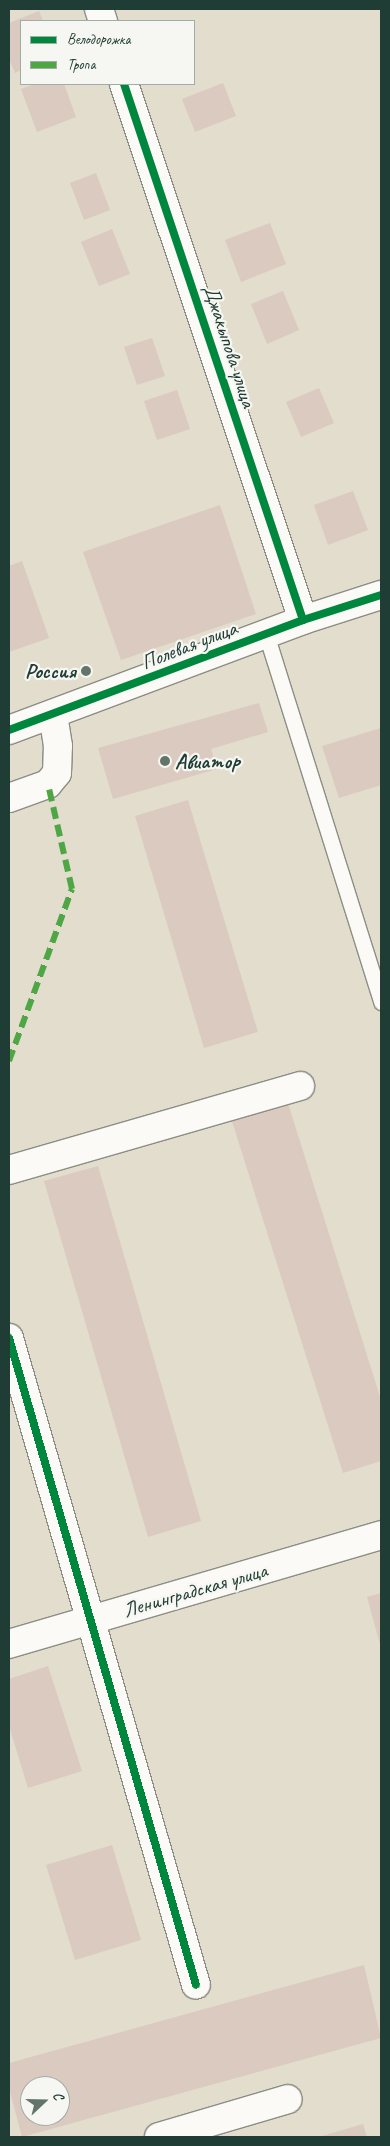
<!DOCTYPE html>
<meta charset="utf-8">
<style>
body{margin:0}
#map{position:relative;width:390px;height:2146px;overflow:hidden;background:#e2ddcc;font-family:Caveat,sans-serif}
div>[style]{position:absolute}
.building>*{inset:0;background:#dbcac0}
.roads{filter:drop-shadow(1px 0 #8c8e84) drop-shadow(-1px 0 #8c8e84) drop-shadow(0 1px #8c8e84) drop-shadow(0 -1px #8c8e84)}
.service>*{height:15px;margin:-7.5px;padding:0 7.5px;transform-origin:7.5px;border-radius:7.5px;background:#fbfaf7}
.minor>*{height:28px;margin:-14px;padding:0 14px;transform-origin:14px;border-radius:14px;background:#fbfaf7}
.quiet>*{height:6px;margin-top:-3px;transform-origin:0;background:repeating-linear-gradient(90deg,#4fa644 0 12px,transparent 0 18px)}
.cycleway>*{height:8px;margin:-4px;padding:0 4px;transform-origin:4px;border-radius:4px;background:#00873e}
.dots>*{width:14px;height:14px;translate:-50% -50%;box-sizing:border-box;border:2px solid #f6f6f2;border-radius:50%}
span{translate:-50% -50%;white-space:nowrap;text-align:center;line-height:1.15;-webkit-text-stroke:4.5px #f6f6f2;paint-order:stroke}
.street-label{font-size:21px;color:#1f3d34}
.poi-label{font-size:21px;color:#1f3d34;font-weight:700}
.right{translate:-100% -50%;text-align:right}
.left{translate:0 -50%;text-align:left}
.frame{position:absolute;inset:0;border:10px solid #1f3d34;pointer-events:none}
.legend{position:absolute;left:20px;top:20px;width:175px;height:65px;box-sizing:border-box;background:#f6f6f2;border:1px solid #a0aca6;margin:0;padding:6px 9px;list-style:none;font-size:15px;color:#1f3d34}
.legend li{display:flex;align-items:center;gap:10px;height:25px}
.legend b{width:25px;border:1px solid #a0aca6}
.north{position:absolute;left:20px;top:2076px;width:50px;height:50px;box-sizing:border-box;background:#f6f6f2;border:1px solid #a0aca6;border-radius:50%;rotate:69deg;font-size:14px;font-weight:700;line-height:20px;text-align:center;color:#1f3d34}
.north::after{content:'';display:block;margin:auto;width:18px;height:22px;background:#637569;clip-path:polygon(50% 0,100% 100%,50% 72%,0 100%)}
</style>
<div id="map">
<div class="building">
<i style="clip-path:polygon(39px 11px,43px 21px,21px 21px,21px 70px,15px 73px,9px 59px,9px 23px)"></i>
<i style="clip-path:polygon(223px 83px,236px 116px,195px 132px,182px 99px)"></i>
<i style="clip-path:polygon(35px 84px,64px 84px,76px 117px,37px 132px,21px 89px)"></i>
<i style="clip-path:polygon(96px 173px,110px 210px,84px 220px,70px 183px)"></i>
<i style="clip-path:polygon(270px 223px,286px 264px,241px 282px,225px 240px)"></i>
<i style="clip-path:polygon(112px 229px,130px 274px,99px 286px,81px 242px)"></i>
<i style="clip-path:polygon(283px 291px,299px 330px,267px 344px,251px 304px)"></i>
<i style="clip-path:polygon(152px 338px,165px 376px,137px 385px,124px 347px)"></i>
<i style="clip-path:polygon(319px 388px,334px 423px,301px 437px,286px 402px)"></i>
<i style="clip-path:polygon(177px 390px,190px 429px,157px 440px,144px 401px)"></i>
<i style="clip-path:polygon(353px 491px,368px 530px,328px 545px,314px 505px)"></i>
<i style="clip-path:polygon(220px 505px,256px 614px,121px 660px,83px 552px)"></i>
<i style="clip-path:polygon(22px 561px,49px 638px,9px 652px,9px 566px)"></i>
<i style="clip-path:polygon(259px 703px,268px 732px,211px 749px,217px 769px,113px 799px,98px 748px)"></i>
<i style="clip-path:polygon(381px 728px,381px 785px,339px 798px,322px 746px)"></i>
<i style="clip-path:polygon(188px 800px,258px 1032px,204px 1048px,135px 816px)"></i>
<i style="clip-path:polygon(287px 1100px,381px 1400px,381px 1461px,343px 1473px,231px 1118px)"></i>
<i style="clip-path:polygon(98px 1166px,201px 1521px,148px 1537px,44px 1181px)"></i>
<i style="clip-path:polygon(381px 1593px,381px 1648px,367px 1597px)"></i>
<i style="clip-path:polygon(48px 1666px,82px 1771px,28px 1788px,9px 1726px,9px 1679px)"></i>
<i style="clip-path:polygon(112px 1845px,141px 1940px,75px 1960px,46px 1865px)"></i>
<i style="clip-path:polygon(evenodd,364px 1965px,381px 2038px,22px 2137px,9px 2088px,9px 2063px,364px 1965px,30px 2086px,60px 2086px,60px 2116px,30px 2116px,30px 2086px)"></i>
<i style="clip-path:polygon(363px 2124px,367px 2137px,319px 2137px)"></i>
</div>
<div class="roads">
<div class="service">
<i style="left:266px;top:634px;width:386px;rotate:72.6deg"></i>
</div>
<div class="minor">
<i style="left:99px;top:9px;width:13px;rotate:72deg"></i>
<i style="left:124px;top:84px;width:565px;rotate:71.53deg"></i>
<i style="left:9px;top:730px;width:314px;rotate:-20.5deg"></i>
<i style="left:303px;top:620px;width:82px;rotate:-17.8deg"></i>
<i style="left:9px;top:798px;width:41px;rotate:-19.7deg"></i>
<i style="left:48px;top:784px;width:14px;rotate:-51deg"></i>
<i style="left:57px;top:773px;width:27px;rotate:-88deg"></i>
<i style="left:58px;top:746px;width:31px;rotate:-99deg"></i>
<i style="left:9px;top:1170px;width:303px;rotate:-16.1deg"></i>
<i style="left:9px;top:1338px;width:673px;rotate:73.88deg"></i>
<i style="left:9px;top:1644px;width:388px;rotate:-16.3deg"></i>
<i style="left:159px;top:2137px;width:134px;rotate:-16.4deg"></i>
</div>
</div>
<div class="quiet">
<i style="left:9px;top:1061px;width:183px;rotate:-69.9deg"></i>
<i style="left:72px;top:889px;width:108px;rotate:-102.9deg"></i>
</div>
<div class="cycleway">
<i style="left:124px;top:84px;width:565px;rotate:71.53deg"></i>
<i style="left:9px;top:730px;width:314px;rotate:-20.5deg"></i>
<i style="left:303px;top:620px;width:82px;rotate:-17.8deg"></i>
<i style="left:9px;top:1338px;width:673px;rotate:73.88deg"></i>
</div>
<div class="dots">
<i style="left:86px;top:671px;background:#637569"></i>
<i style="left:165px;top:761px;background:#637569"></i>
</div>
<div class="street-label">
<span style="left:230px;top:346px;rotate:72deg">Джакыпова улица</span>
<span style="left:189px;top:645px;rotate:-21deg">Полевая улица</span>
<span style="left:195px;top:1590px;rotate:-16deg">Ленинградская улица</span>
</div>
<div class="poi-label">
<span class="right" style="left:76px;top:671px">Россия</span>
<span class="left" style="left:175px;top:761px">Авиатор</span>
</div>
<div class="frame"></div>
<ul class="legend">
<li><b style="height:6px;background:#00873e"></b>Велодорожка</li>
<li><b style="height:6px;background:#4fa644"></b>Тропа</li>
</ul>
<div class="north">С</div>
</div>
